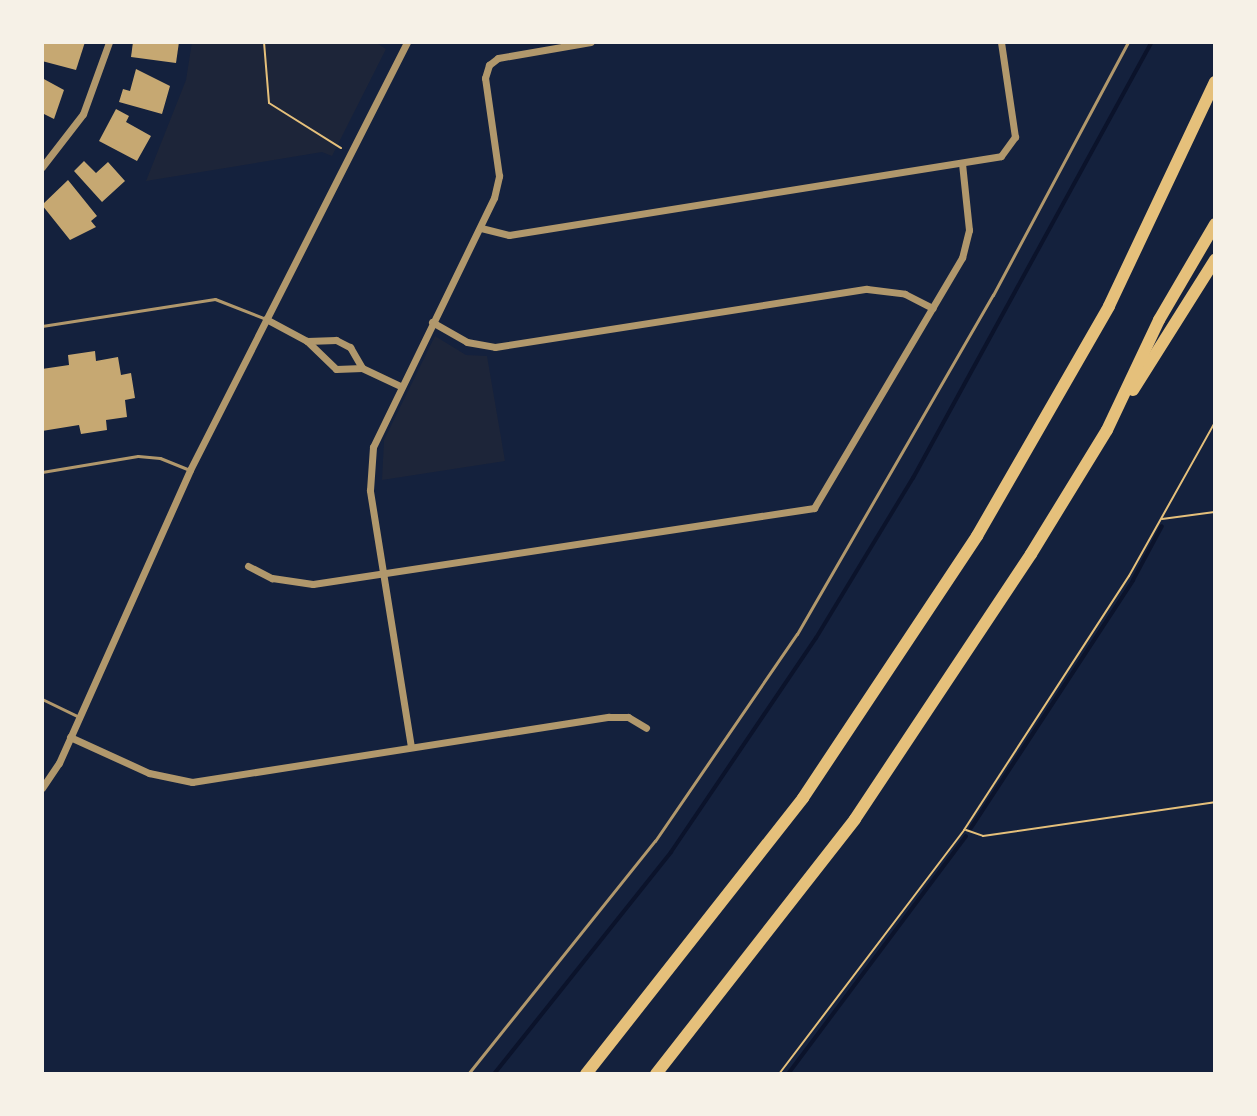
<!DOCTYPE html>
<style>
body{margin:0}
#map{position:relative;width:1257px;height:1116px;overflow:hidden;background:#14213d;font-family:"Times New Roman",serif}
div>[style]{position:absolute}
.green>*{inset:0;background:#1d2539}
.stream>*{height:4px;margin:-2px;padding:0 2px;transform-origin:2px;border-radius:2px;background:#0b132b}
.building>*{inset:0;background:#c6a872}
.path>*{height:2px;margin:-1px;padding:0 1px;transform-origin:1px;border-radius:1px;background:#e5c07b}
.service>*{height:3px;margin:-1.5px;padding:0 1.5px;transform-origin:1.5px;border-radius:1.5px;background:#b1986c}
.minor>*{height:7px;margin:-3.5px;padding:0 3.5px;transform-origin:3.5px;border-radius:3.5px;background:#b1986c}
.motorway>*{height:12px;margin:-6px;padding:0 6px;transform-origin:6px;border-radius:6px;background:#e5c07b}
span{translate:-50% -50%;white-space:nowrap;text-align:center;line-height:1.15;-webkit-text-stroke:6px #f6f1e7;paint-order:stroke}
.frame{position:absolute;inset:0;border:44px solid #f6f1e7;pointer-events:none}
</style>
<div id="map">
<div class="green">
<i style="clip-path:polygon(192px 42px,375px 42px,386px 49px,332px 156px,322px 152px,146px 181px,186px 80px)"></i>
<i style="clip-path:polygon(435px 336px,466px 355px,487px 356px,505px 461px,382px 480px,384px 440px)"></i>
</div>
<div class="stream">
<i style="left:971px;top:828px;width:296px;rotate:-56.8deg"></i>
<i style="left:1133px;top:580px;width:61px;rotate:-61.8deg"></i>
<i style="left:494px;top:1074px;width:284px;rotate:-51.4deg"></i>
<i style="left:671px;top:852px;width:258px;rotate:-55.9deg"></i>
<i style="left:816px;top:638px;width:187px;rotate:-58.8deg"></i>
<i style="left:913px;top:478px;width:497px;rotate:-61.3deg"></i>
<i style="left:788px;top:1074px;width:297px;rotate:-53.2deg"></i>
</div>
<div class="building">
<i style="clip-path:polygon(42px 42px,85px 42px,76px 70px,42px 61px)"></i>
<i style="clip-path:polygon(133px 42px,179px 42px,176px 63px,131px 57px)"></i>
<i style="clip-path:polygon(136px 69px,170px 86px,162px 114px,119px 102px,123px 89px,130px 91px)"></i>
<i style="clip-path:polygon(42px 78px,64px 90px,54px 119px,42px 113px)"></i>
<i style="clip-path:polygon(116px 109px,129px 116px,126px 122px,151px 136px,137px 161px,99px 141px)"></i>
<i style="clip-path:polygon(84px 161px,96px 173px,108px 162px,125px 181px,102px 202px,74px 171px)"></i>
<i style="clip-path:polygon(68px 180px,97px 216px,91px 221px,96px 227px,70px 240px,42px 205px)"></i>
<i style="clip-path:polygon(95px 351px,96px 361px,118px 357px,121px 375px,131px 373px,135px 398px,125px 400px,127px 417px,106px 420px,107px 430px,81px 434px,79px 425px,42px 431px,42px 369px,69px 365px,68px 355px)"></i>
</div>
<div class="path">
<i style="left:264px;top:42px;width:61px;rotate:85.3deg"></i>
<i style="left:269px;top:103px;width:85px;rotate:32deg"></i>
<i style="left:1162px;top:519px;width:53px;rotate:-7.5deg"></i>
<i style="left:966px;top:830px;width:18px;rotate:19deg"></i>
<i style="left:983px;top:836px;width:234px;rotate:-8.3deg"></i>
<i style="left:779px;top:1074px;width:306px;rotate:-52.8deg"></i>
<i style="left:964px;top:830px;width:303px;rotate:-57deg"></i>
<i style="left:1129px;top:576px;width:176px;rotate:-60.8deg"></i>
</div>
<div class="service">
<i style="left:42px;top:326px;width:175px;rotate:-8.9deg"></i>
<i style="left:215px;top:299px;width:55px;rotate:21.4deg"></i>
<i style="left:42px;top:472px;width:97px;rotate:-9.5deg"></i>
<i style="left:138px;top:456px;width:22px;rotate:5deg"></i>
<i style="left:160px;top:458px;width:32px;rotate:22deg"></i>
<i style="left:42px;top:699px;width:41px;rotate:25.9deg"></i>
<i style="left:468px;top:1074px;width:299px;rotate:-51.3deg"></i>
<i style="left:655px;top:841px;width:251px;rotate:-55.6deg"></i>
<i style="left:797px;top:634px;width:392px;rotate:-60deg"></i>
<i style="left:993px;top:295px;width:287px;rotate:-61.9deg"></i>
</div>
<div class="minor">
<i style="left:42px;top:167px;width:67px;rotate:-52.3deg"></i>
<i style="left:83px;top:114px;width:77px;rotate:-70.1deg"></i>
<i style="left:481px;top:228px;width:29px;rotate:14deg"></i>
<i style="left:509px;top:235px;width:498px;rotate:-9.1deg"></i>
<i style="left:1001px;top:156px;width:24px;rotate:-54deg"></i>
<i style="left:1015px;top:137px;width:96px;rotate:-98.4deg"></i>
<i style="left:266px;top:319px;width:47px;rotate:28.2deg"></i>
<i style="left:307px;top:341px;width:40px;rotate:44deg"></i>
<i style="left:336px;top:369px;width:26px;rotate:-2deg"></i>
<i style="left:362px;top:368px;width:42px;rotate:25.3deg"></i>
<i style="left:432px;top:322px;width:40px;rotate:29.7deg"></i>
<i style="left:467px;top:342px;width:28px;rotate:10deg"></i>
<i style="left:495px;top:347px;width:376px;rotate:-8.9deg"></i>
<i style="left:867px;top:289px;width:38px;rotate:7deg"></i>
<i style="left:905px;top:294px;width:31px;rotate:27deg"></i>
<i style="left:307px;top:341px;width:29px;rotate:-2deg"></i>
<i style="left:336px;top:340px;width:16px;rotate:27deg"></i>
<i style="left:350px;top:347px;width:24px;rotate:60deg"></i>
<i style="left:248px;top:566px;width:27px;rotate:27deg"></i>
<i style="left:272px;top:578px;width:41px;rotate:8.3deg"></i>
<i style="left:313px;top:584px;width:507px;rotate:-8.63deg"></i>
<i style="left:814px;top:508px;width:291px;rotate:-59.4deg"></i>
<i style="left:962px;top:258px;width:29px;rotate:-76deg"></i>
<i style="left:969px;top:230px;width:67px;rotate:-96deg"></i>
<i style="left:70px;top:737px;width:87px;rotate:24.5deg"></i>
<i style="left:149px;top:773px;width:44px;rotate:11.8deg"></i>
<i style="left:192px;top:782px;width:422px;rotate:-8.9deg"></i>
<i style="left:609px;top:717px;width:19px"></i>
<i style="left:628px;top:717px;width:21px;rotate:31deg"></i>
<i style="left:411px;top:747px;width:260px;rotate:-99.1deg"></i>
<i style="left:370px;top:490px;width:43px;rotate:-86deg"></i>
<i style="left:373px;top:447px;width:277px;rotate:-64.1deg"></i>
<i style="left:494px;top:198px;width:23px;rotate:-77deg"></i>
<i style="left:499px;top:176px;width:99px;rotate:-98.1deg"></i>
<i style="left:485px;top:78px;width:14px;rotate:-73deg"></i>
<i style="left:489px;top:65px;width:11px;rotate:-38deg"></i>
<i style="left:498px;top:58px;width:94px;rotate:-9.8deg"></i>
<i style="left:42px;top:788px;width:30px;rotate:-56deg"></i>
<i style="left:59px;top:763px;width:321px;rotate:-65.9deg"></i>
<i style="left:190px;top:470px;width:480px;rotate:-63.1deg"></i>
</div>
<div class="motorway">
<i style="left:1133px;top:390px;width:154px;rotate:-57.8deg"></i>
<i style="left:586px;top:1074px;width:351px;rotate:-51.8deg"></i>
<i style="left:803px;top:798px;width:315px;rotate:-56.4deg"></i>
<i style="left:977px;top:536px;width:265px;rotate:-60.1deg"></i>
<i style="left:1109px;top:306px;width:248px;rotate:-64.7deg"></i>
<i style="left:656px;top:1074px;width:323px;rotate:-52deg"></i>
<i style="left:855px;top:819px;width:318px;rotate:-56.4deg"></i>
<i style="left:1031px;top:554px;width:145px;rotate:-58.5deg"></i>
<i style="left:1107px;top:430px;width:122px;rotate:-64.7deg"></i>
<i style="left:1159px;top:320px;width:111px;rotate:-59.7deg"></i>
</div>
<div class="frame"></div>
</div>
